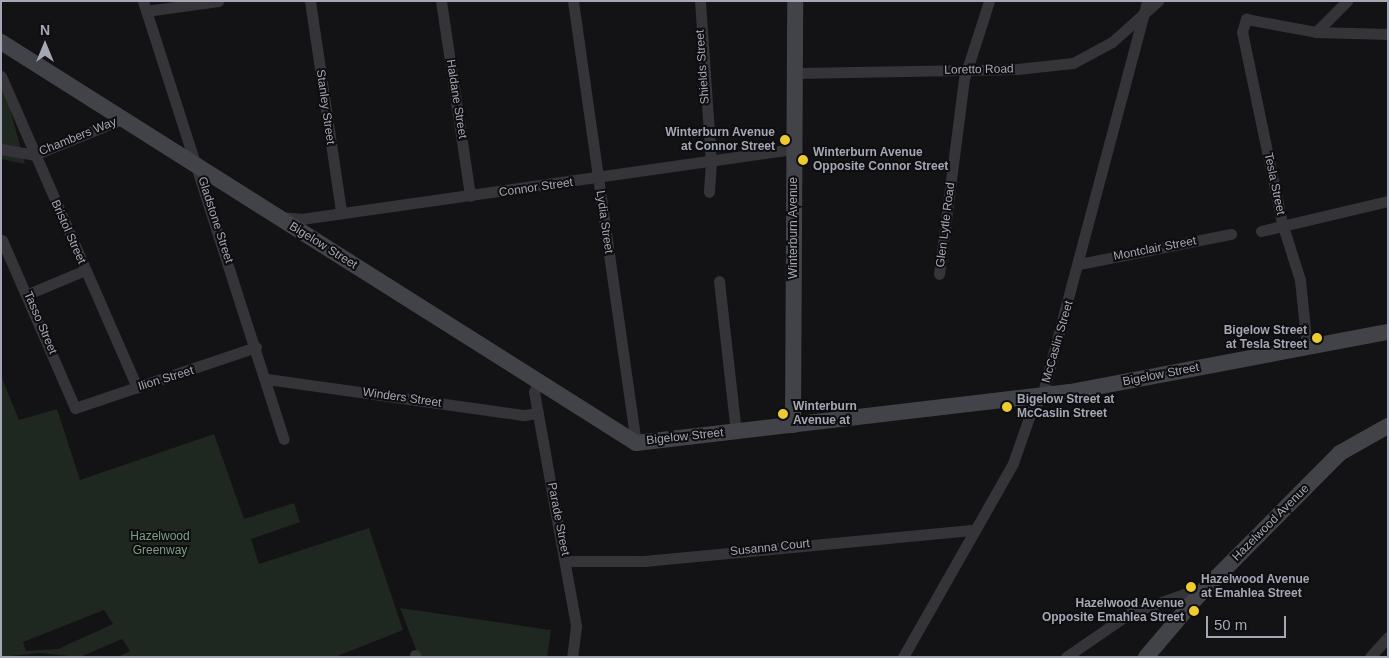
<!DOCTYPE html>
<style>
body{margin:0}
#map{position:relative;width:1389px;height:658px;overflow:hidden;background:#131214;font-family:Arial,sans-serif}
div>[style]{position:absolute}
.green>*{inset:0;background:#1f2721}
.street>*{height:11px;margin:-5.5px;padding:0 5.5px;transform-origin:5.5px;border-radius:5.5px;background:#343439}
.secondary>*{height:16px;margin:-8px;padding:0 8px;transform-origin:8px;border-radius:8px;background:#424249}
.dots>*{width:14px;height:14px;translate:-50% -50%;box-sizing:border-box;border:2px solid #0e0d0f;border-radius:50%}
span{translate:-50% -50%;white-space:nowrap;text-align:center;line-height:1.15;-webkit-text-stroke:4px #0e0d0f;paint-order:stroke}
.street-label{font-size:12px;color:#a4a7b4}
.poi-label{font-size:12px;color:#a4a7b4;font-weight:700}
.right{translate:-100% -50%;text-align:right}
.left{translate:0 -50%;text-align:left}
.park-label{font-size:12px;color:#7b9f83}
.frame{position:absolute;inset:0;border:2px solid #a4a7b4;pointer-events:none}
.north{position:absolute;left:20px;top:20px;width:50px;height:50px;-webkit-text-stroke:4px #0e0d0f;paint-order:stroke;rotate:0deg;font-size:14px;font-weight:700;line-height:20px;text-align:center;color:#a4a7b4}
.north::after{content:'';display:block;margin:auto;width:18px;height:22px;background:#a4a7b4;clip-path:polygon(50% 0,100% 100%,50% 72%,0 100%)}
.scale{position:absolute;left:1206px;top:616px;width:80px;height:22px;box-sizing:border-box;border:2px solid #a4a7b4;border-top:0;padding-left:6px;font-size:15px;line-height:18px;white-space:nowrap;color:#a4a7b4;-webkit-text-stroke:4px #0e0d0f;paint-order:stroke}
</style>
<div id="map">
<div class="green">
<i style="clip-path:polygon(1px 90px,10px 109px,25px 164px,1px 159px)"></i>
<i style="clip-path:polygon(evenodd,1px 376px,19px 420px,57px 409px,80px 480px,214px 434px,244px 519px,294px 503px,300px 522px,251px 539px,259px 564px,369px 528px,403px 630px,335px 657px,118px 657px,130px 651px,122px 639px,80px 657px,39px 653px,1px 657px,1px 376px,104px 610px,113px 624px,58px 649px,26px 651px,23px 642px,104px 610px)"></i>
<i style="clip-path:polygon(400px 608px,551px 630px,547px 657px,419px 657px)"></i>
</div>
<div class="street">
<i style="left:143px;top:1px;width:460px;rotate:72.2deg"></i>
<i style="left:310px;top:1px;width:213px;rotate:81.6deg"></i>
<i style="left:441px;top:1px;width:197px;rotate:81.5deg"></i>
<i style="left:573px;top:1px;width:446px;rotate:81.9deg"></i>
<i style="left:700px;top:1px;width:161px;rotate:86.1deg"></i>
<i style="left:711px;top:162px;width:30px;rotate:94deg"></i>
<i style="left:146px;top:11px;width:73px;rotate:-7.9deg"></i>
<i style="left:1316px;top:32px;width:44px;rotate:-45deg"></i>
<i style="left:795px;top:73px;width:222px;rotate:-1deg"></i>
<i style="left:1017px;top:69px;width:56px;rotate:-6.1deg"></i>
<i style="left:1073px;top:63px;width:44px;rotate:-28.3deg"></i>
<i style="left:1112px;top:42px;width:62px;rotate:-41.7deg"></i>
<i style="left:1px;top:76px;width:340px;rotate:66.4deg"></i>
<i style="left:1px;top:149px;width:34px;rotate:10deg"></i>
<i style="left:34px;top:155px;width:95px;rotate:-22.2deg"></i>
<i style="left:280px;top:217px;width:21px;rotate:5deg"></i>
<i style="left:301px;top:219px;width:499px;rotate:-8.1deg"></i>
<i style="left:1261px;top:231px;width:130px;rotate:-13.3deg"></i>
<i style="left:2px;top:240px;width:183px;rotate:66.5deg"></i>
<i style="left:75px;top:408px;width:191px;rotate:-18.6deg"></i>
<i style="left:1079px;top:264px;width:155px;rotate:-11.2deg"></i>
<i style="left:939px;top:274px;width:197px;rotate:-82.7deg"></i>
<i style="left:964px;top:79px;width:82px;rotate:-72.2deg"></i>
<i style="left:719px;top:281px;width:152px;rotate:83.6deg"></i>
<i style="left:28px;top:294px;width:62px;rotate:-22.8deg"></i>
<i style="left:1307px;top:348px;width:68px;rotate:-95.9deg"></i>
<i style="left:1300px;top:280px;width:60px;rotate:-107.5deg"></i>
<i style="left:1282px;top:223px;width:195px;rotate:-101.8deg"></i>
<i style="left:1242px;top:32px;width:14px;rotate:-73deg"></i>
<i style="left:1246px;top:19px;width:71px;rotate:10.5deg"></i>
<i style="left:1316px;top:32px;width:72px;rotate:1.6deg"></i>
<i style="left:267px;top:379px;width:260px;rotate:8deg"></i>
<i style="left:524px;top:415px;width:14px;rotate:-8deg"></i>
<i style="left:538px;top:383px;width:10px;rotate:114deg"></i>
<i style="left:534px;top:392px;width:238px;rotate:79.8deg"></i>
<i style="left:576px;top:626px;width:31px;rotate:97deg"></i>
<i style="left:566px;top:561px;width:78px"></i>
<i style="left:644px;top:561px;width:332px;rotate:-5.4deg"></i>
<i style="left:415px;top:655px;width:2px;rotate:63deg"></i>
<i style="left:903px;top:657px;width:223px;rotate:-60.4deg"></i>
<i style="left:1013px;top:463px;width:57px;rotate:-70.6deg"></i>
<i style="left:1032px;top:409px;width:16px;rotate:-52deg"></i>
<i style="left:1042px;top:396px;width:409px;rotate:-75.1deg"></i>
<i style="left:1066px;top:657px;width:78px;rotate:-34.5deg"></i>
<i style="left:1130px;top:613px;width:57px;rotate:-19.4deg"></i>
<i style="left:1184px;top:594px;width:14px;rotate:8deg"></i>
<i style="left:1370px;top:657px;width:27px;rotate:-48deg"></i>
</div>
<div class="secondary">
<i style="left:1px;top:42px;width:751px;rotate:32.27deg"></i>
<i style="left:636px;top:443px;width:437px;rotate:-6.7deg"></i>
<i style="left:1070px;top:392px;width:324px;rotate:-10.7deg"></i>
<i style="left:793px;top:425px;width:424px;rotate:-89.7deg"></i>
<i style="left:1146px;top:657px;width:80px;rotate:-49.6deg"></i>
<i style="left:1198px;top:596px;width:202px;rotate:-45.2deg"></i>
<i style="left:1340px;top:453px;width:55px;rotate:-29.4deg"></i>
</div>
<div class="dots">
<i style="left:785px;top:140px;background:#eecb31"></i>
<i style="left:803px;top:160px;background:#eecb31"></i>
<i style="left:1317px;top:338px;background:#eecb31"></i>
<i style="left:1007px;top:407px;background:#eecb31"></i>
<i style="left:783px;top:414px;background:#eecb31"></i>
<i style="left:1191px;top:587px;background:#eecb31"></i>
<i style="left:1194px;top:611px;background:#eecb31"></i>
</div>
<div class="street-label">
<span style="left:703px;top:67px;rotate:-94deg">Shields Street</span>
<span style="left:979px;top:70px;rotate:-1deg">Loretto Road</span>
<span style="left:456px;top:99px;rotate:81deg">Haldane Street</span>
<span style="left:325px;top:107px;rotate:82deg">Stanley Street</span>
<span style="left:78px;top:137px;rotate:-22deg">Chambers Way</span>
<span style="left:1274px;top:184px;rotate:78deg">Tesla Street</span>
<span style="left:536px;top:188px;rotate:-8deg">Connor Street</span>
<span style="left:215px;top:220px;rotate:72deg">Gladstone Street</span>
<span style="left:604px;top:222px;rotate:82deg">Lydia Street</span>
<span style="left:946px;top:225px;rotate:-83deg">Glen Lytle Road</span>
<span style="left:794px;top:228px;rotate:-90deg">Winterburn Avenue</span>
<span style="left:68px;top:232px;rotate:66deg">Bristol Street</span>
<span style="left:323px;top:246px;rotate:32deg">Bigelow Street</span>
<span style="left:1155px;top:249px;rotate:-11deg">Montclair Street</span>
<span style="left:40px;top:323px;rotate:67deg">Tasso Street</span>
<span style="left:1058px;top:342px;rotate:-74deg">McCaslin Street</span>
<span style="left:1161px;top:375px;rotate:-11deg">Bigelow Street</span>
<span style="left:166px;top:379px;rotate:-17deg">Ilion Street</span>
<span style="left:402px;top:398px;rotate:8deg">Winders Street</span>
<span style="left:685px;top:437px;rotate:-6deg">Bigelow Street</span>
<span style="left:558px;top:519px;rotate:79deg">Parade Street</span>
<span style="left:1271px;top:523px;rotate:-45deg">Hazelwood Avenue</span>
<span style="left:770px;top:548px;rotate:-6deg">Susanna Court</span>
</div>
<div class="poi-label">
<span class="right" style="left:775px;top:140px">Winterburn Avenue<br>at Connor Street</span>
<span class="left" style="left:813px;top:160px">Winterburn Avenue<br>Opposite Connor Street</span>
<span class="right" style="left:1307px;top:338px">Bigelow Street<br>at Tesla Street</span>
<span class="left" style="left:1017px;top:407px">Bigelow Street at<br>McCaslin Street</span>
<span class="left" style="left:793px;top:414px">Winterburn<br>Avenue at</span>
<span class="left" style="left:1201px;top:587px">Hazelwood Avenue<br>at Emahlea Street</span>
<span class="right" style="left:1184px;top:611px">Hazelwood Avenue<br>Opposite Emahlea Street</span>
</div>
<div class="park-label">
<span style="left:160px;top:544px">Hazelwood<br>Greenway</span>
</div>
<div class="frame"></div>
<div class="north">N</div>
<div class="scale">50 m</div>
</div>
